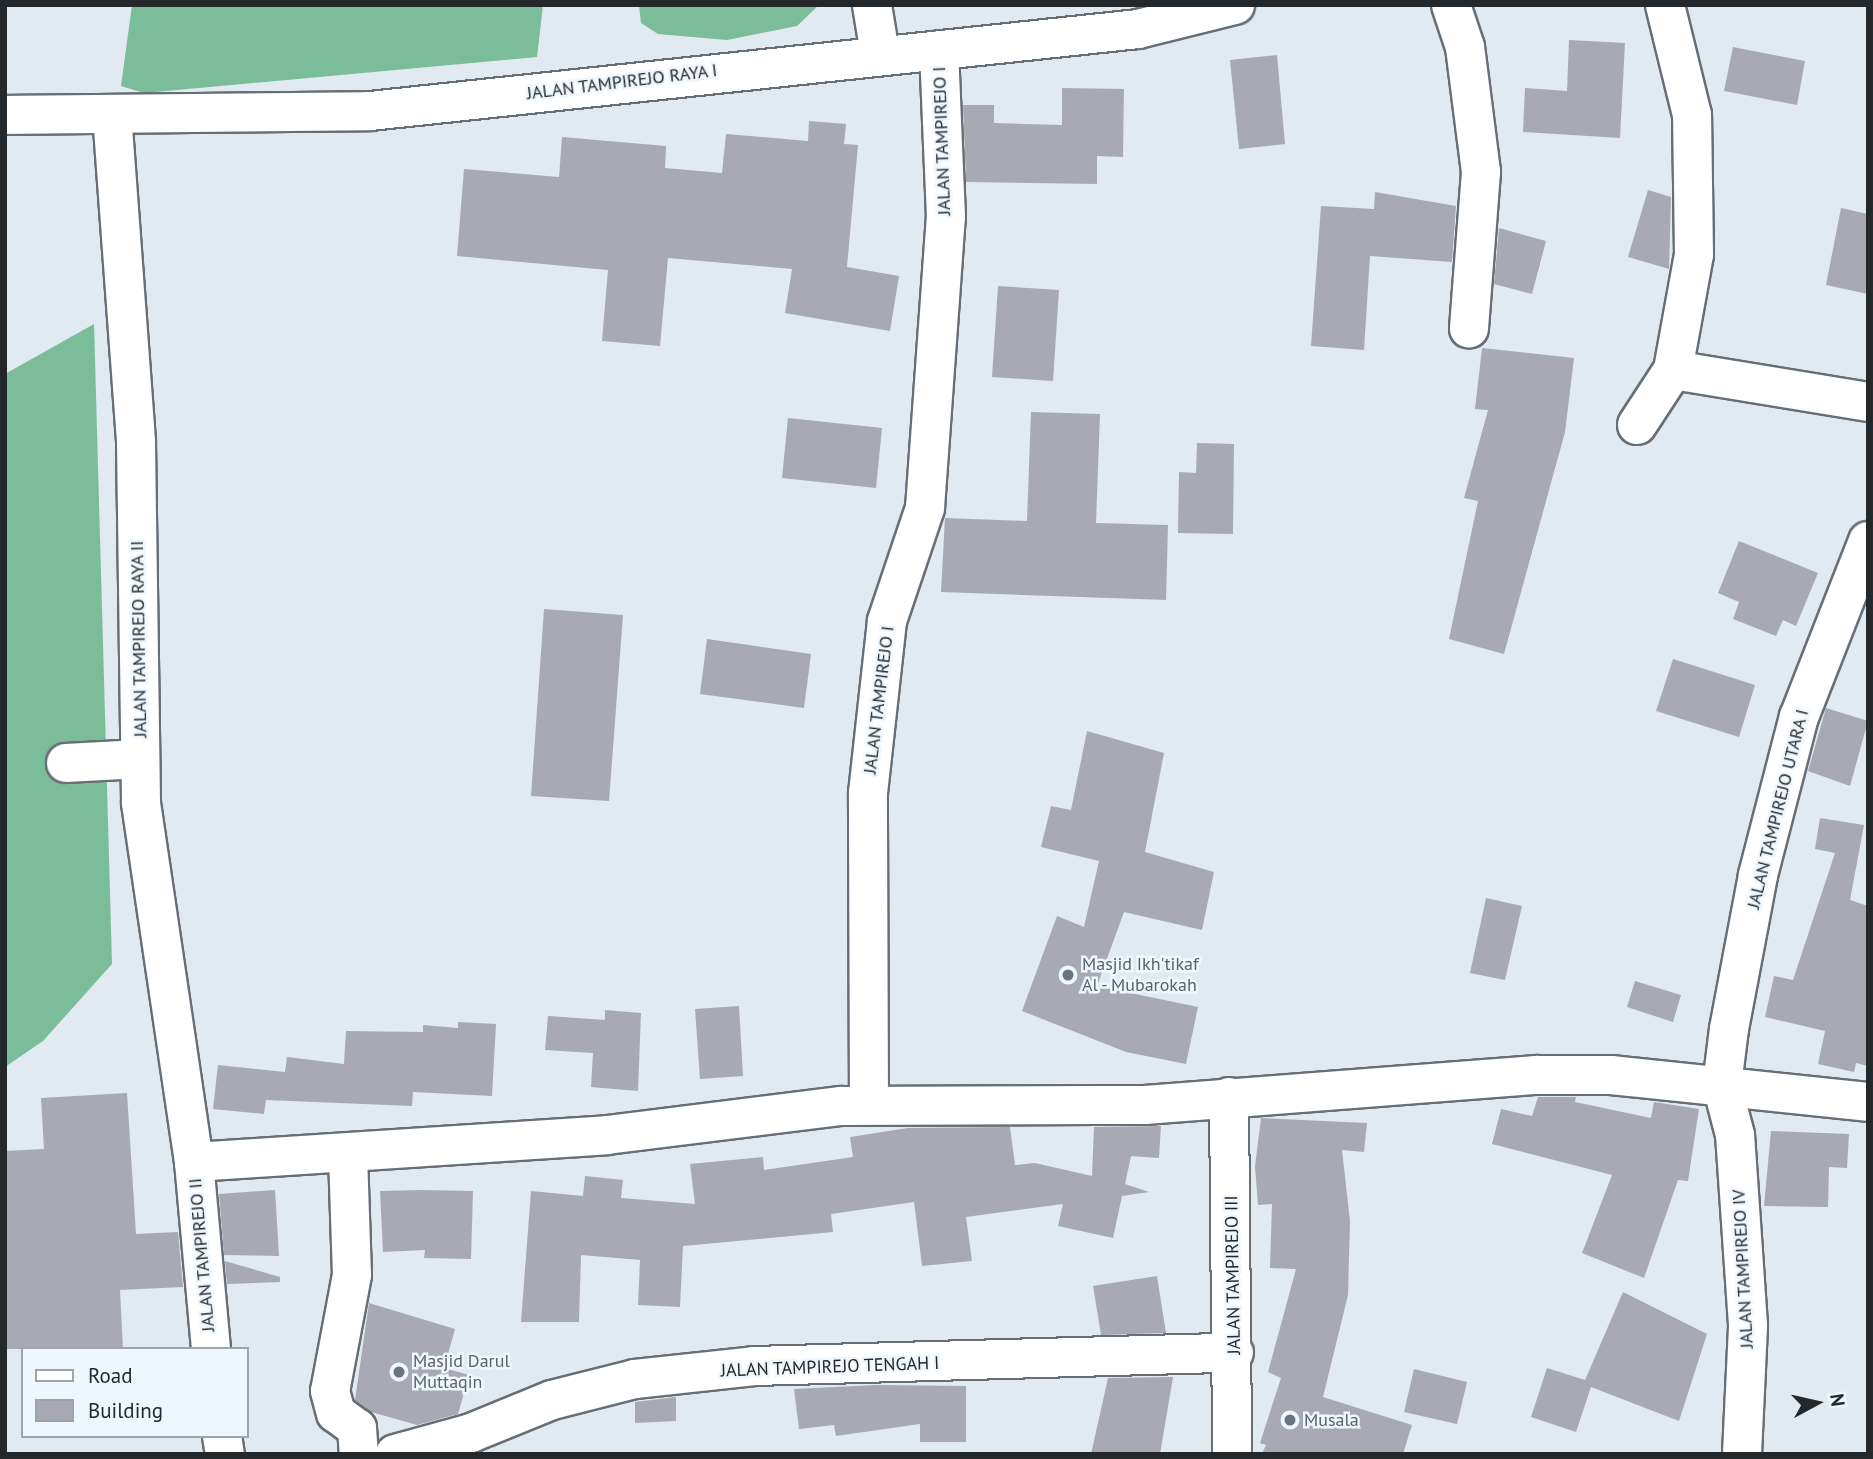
<!DOCTYPE html>
<style>
body{margin:0}
#map{position:relative;width:1873px;height:1459px;overflow:hidden;background:#e1e9f1;font-family:"PT Sans",sans-serif}
div>[style]{position:absolute}
.forest>*{inset:0;background:#7cbd99}
.building>*{inset:0;background:#a9a9b3}
.roads{filter:drop-shadow(2px 0 #676e75) drop-shadow(-2px 0 #676e75) drop-shadow(0 2px #676e75) drop-shadow(0 -2px #676e75)}
.minor>*{height:38px;margin:-19px;padding:0 19px;transform-origin:19px;border-radius:19px;background:#fff}
.dots>*{width:19px;height:19px;translate:-50% -50%;box-sizing:border-box;border:4px solid #eef6fe;border-radius:50%}
span{translate:-50% -50%;white-space:nowrap;text-align:center;line-height:1.15;-webkit-text-stroke:5px #eef6fe;paint-order:stroke}
.street-label{font-size:18px;color:#25282b}
.worship-label{font-size:18px;color:#5b616d}
.left{translate:0 -50%;text-align:left}
.frame{position:absolute;inset:0;border:7px solid #25282b;pointer-events:none}
.legend{position:absolute;left:21px;top:1347px;width:228px;height:91px;box-sizing:border-box;background:#eef6fe;border:2px solid #9ea4aa;margin:0;padding:9px 12px;list-style:none;font-size:21px;color:#25282b}
.legend li{display:flex;align-items:center;gap:14px;height:35px}
.legend b{width:35px;border:2px solid #9ea4aa}
.north{position:absolute;left:1782px;top:1368px;width:70px;height:70px;-webkit-text-stroke:5px #eef6fe;paint-order:stroke;rotate:82deg;font-size:19px;font-weight:700;line-height:28px;text-align:center;color:#25282b}
.north::after{content:'';display:block;margin:auto;width:24px;height:32px;background:#25282b;clip-path:polygon(50% 0,100% 100%,50% 72%,0 100%)}
</style>
<div id="map">
<div class="forest">
<i style="clip-path:polygon(132px 5px,543px 5px,537px 57px,144px 93px,121px 86px)"></i>
<i style="clip-path:polygon(639px 5px,819px 5px,797px 26px,727px 40px,658px 34px,641px 23px)"></i>
<i style="clip-path:polygon(94px 324px,112px 964px,43px 1041px,5px 1067px,5px 374px)"></i>
</div>
<div class="building">
<i style="clip-path:polygon(1569px 40px,1625px 43px,1620px 138px,1523px 132px,1525px 88px,1567px 91px)"></i>
<i style="clip-path:polygon(1733px 47px,1805px 61px,1797px 105px,1724px 91px)"></i>
<i style="clip-path:polygon(1277px 55px,1285px 144px,1239px 149px,1230px 60px)"></i>
<i style="clip-path:polygon(1062px 88px,1124px 89px,1123px 157px,1097px 156px,1097px 184px,966px 182px,963px 105px,994px 105px,994px 123px,1062px 125px)"></i>
<i style="clip-path:polygon(809px 121px,846px 124px,844px 144px,858px 145px,847px 267px,899px 276px,890px 331px,785px 313px,792px 269px,668px 258px,660px 346px,602px 341px,608px 270px,457px 256px,464px 169px,559px 177px,562px 137px,666px 146px,665px 168px,722px 173px,726px 134px,808px 141px)"></i>
<i style="clip-path:polygon(1648px 190px,1671px 197px,1669px 269px,1628px 257px)"></i>
<i style="clip-path:polygon(1375px 192px,1456px 206px,1452px 262px,1370px 256px,1364px 350px,1311px 346px,1321px 206px,1374px 209px)"></i>
<i style="clip-path:polygon(1841px 208px,1868px 214px,1868px 294px,1826px 285px)"></i>
<i style="clip-path:polygon(1499px 228px,1546px 241px,1532px 294px,1494px 284px)"></i>
<i style="clip-path:polygon(998px 286px,1059px 290px,1053px 381px,992px 377px)"></i>
<i style="clip-path:polygon(1482px 348px,1574px 358px,1565px 432px,1504px 654px,1449px 639px,1478px 501px,1464px 498px,1488px 410px,1475px 409px)"></i>
<i style="clip-path:polygon(1031px 412px,1100px 414px,1096px 523px,1168px 525px,1166px 600px,941px 592px,945px 518px,1027px 521px)"></i>
<i style="clip-path:polygon(788px 418px,882px 428px,876px 488px,782px 478px)"></i>
<i style="clip-path:polygon(1197px 443px,1234px 444px,1233px 534px,1178px 533px,1179px 472px,1196px 473px)"></i>
<i style="clip-path:polygon(1739px 541px,1818px 573px,1796px 626px,1783px 620px,1776px 636px,1733px 619px,1739px 602px,1718px 593px)"></i>
<i style="clip-path:polygon(544px 609px,623px 615px,609px 801px,531px 796px)"></i>
<i style="clip-path:polygon(707px 639px,811px 654px,804px 708px,700px 694px)"></i>
<i style="clip-path:polygon(1673px 659px,1755px 685px,1739px 737px,1656px 711px)"></i>
<i style="clip-path:polygon(1826px 708px,1868px 721px,1850px 786px,1808px 771px)"></i>
<i style="clip-path:polygon(1087px 731px,1164px 753px,1145px 852px,1214px 872px,1202px 930px,1124px 912px,1097px 986px,1198px 1007px,1186px 1064px,1126px 1052px,1022px 1011px,1057px 916px,1084px 927px,1099px 861px,1041px 847px,1051px 806px,1071px 810px)"></i>
<i style="clip-path:polygon(1820px 818px,1864px 825px,1850px 900px,1868px 906px,1868px 1066px,1856px 1063px,1854px 1072px,1818px 1064px,1825px 1031px,1765px 1017px,1774px 976px,1793px 980px,1835px 853px,1815px 849px)"></i>
<i style="clip-path:polygon(1486px 898px,1522px 906px,1505px 980px,1470px 973px)"></i>
<i style="clip-path:polygon(1635px 981px,1681px 995px,1673px 1022px,1627px 1007px)"></i>
<i style="clip-path:polygon(739px 1006px,743px 1076px,700px 1079px,695px 1009px)"></i>
<i style="clip-path:polygon(605px 1010px,641px 1013px,638px 1091px,591px 1087px,593px 1053px,545px 1050px,548px 1016px,605px 1020px)"></i>
<i style="clip-path:polygon(458px 1022px,496px 1024px,492px 1096px,413px 1092px,412px 1106px,266px 1100px,264px 1114px,213px 1109px,218px 1065px,285px 1072px,287px 1057px,344px 1064px,346px 1031px,423px 1032px,423px 1025px,458px 1028px)"></i>
<i style="clip-path:polygon(127px 1093px,136px 1234px,178px 1232px,183px 1287px,120px 1290px,123px 1349px,5px 1349px,5px 1151px,44px 1149px,41px 1098px)"></i>
<i style="clip-path:polygon(1538px 1097px,1576px 1097px,1575px 1102px,1651px 1118px,1654px 1102px,1699px 1109px,1688px 1181px,1678px 1180px,1644px 1278px,1582px 1253px,1612px 1175px,1492px 1144px,1501px 1109px,1532px 1116px)"></i>
<i style="clip-path:polygon(1261px 1118px,1367px 1123px,1364px 1152px,1342px 1150px,1350px 1221px,1348px 1295px,1323px 1397px,1412px 1425px,1403px 1454px,1262px 1454px,1266px 1445px,1260px 1443px,1281px 1378px,1268px 1372px,1296px 1269px,1270px 1268px,1272px 1204px,1258px 1205px,1255px 1166px)"></i>
<i style="clip-path:polygon(1161px 1126px,1159px 1158px,1131px 1156px,1125px 1184px,1149px 1192px,1122px 1196px,1113px 1238px,1058px 1226px,1063px 1204px,966px 1217px,972px 1261px,922px 1266px,914px 1202px,831px 1214px,833px 1232px,683px 1246px,680px 1307px,638px 1305px,640px 1260px,581px 1255px,579px 1322px,521px 1322px,531px 1191px,583px 1196px,585px 1176px,623px 1180px,621px 1198px,695px 1204px,690px 1164px,763px 1157px,764px 1170px,853px 1157px,850px 1137px,908px 1128px,1010px 1127px,1015px 1165px,1035px 1163px,1092px 1176px,1094px 1127px)"></i>
<i style="clip-path:polygon(1771px 1131px,1849px 1134px,1847px 1168px,1829px 1167px,1828px 1207px,1764px 1206px)"></i>
<i style="clip-path:polygon(275px 1190px,279px 1256px,224px 1255px,219px 1194px)"></i>
<i style="clip-path:polygon(421px 1190px,473px 1191px,471px 1259px,424px 1258px,425px 1250px,383px 1252px,380px 1191px)"></i>
<i style="clip-path:polygon(225px 1261px,280px 1277px,280px 1282px,227px 1284px)"></i>
<i style="clip-path:polygon(1157px 1276px,1166px 1333px,1101px 1335px,1093px 1286px)"></i>
<i style="clip-path:polygon(1623px 1292px,1707px 1334px,1679px 1421px,1591px 1387px,1576px 1432px,1531px 1417px,1547px 1368px,1585px 1380px)"></i>
<i style="clip-path:polygon(369px 1303px,455px 1329px,444px 1368px,469px 1375px,458px 1414px,417px 1425px,371px 1412px,355px 1400px)"></i>
<i style="clip-path:polygon(1414px 1369px,1467px 1382px,1457px 1424px,1404px 1412px)"></i>
<i style="clip-path:polygon(1173px 1377px,1160px 1454px,1091px 1454px,1108px 1378px)"></i>
<i style="clip-path:polygon(876px 1385px,966px 1386px,966px 1442px,920px 1442px,920px 1424px,836px 1436px,834px 1425px,799px 1429px,794px 1389px)"></i>
<i style="clip-path:polygon(676px 1397px,676px 1421px,635px 1423px,635px 1402px)"></i>
</div>
<div class="roads">
<div class="minor">
<i style="left:872px;top:5px;width:50px;rotate:80.7deg"></i>
<i style="left:1451px;top:5px;width:44px;rotate:71.6deg"></i>
<i style="left:1465px;top:47px;width:126px;rotate:82.7deg"></i>
<i style="left:1481px;top:172px;width:157px;rotate:94.4deg"></i>
<i style="left:112px;top:114px;width:330px;rotate:85.8deg"></i>
<i style="left:136px;top:443px;width:360px;rotate:89.2deg"></i>
<i style="left:141px;top:803px;width:363px;rotate:81.6deg"></i>
<i style="left:194px;top:1162px;width:188px;rotate:84.8deg"></i>
<i style="left:5px;top:115px;width:365px;rotate:-0.6deg"></i>
<i style="left:370px;top:111px;width:772px;rotate:-6.09deg"></i>
<i style="left:1138px;top:29px;width:100px;rotate:-13.9deg"></i>
<i style="left:1673px;top:370px;width:198px;rotate:9.3deg"></i>
<i style="left:1637px;top:425px;width:66px;rotate:-56.8deg"></i>
<i style="left:1673px;top:370px;width:117px;rotate:-79.7deg"></i>
<i style="left:1694px;top:255px;width:140px;rotate:-90.8deg"></i>
<i style="left:1692px;top:115px;width:113px;rotate:-103.8deg"></i>
<i style="left:66px;top:763px;width:74px;rotate:-3.1deg"></i>
<i style="left:1229px;top:1097px;width:357px;rotate:89.5deg"></i>
<i style="left:869px;top:1105px;width:312px;rotate:-90.2deg"></i>
<i style="left:868px;top:793px;width:173px;rotate:-83.7deg"></i>
<i style="left:887px;top:621px;width:119px;rotate:-71.4deg"></i>
<i style="left:925px;top:508px;width:292px;rotate:-85.9deg"></i>
<i style="left:946px;top:217px;width:167px;rotate:-92.4deg"></i>
<i style="left:348px;top:1155px;width:120px;rotate:88.1deg"></i>
<i style="left:352px;top:1275px;width:118px;rotate:100.7deg"></i>
<i style="left:330px;top:1391px;width:23px;rotate:75deg"></i>
<i style="left:336px;top:1413px;width:26px;rotate:36deg"></i>
<i style="left:357px;top:1428px;width:26px;rotate:86deg"></i>
<i style="left:194px;top:1162px;width:414px;rotate:-3.7deg"></i>
<i style="left:607px;top:1135px;width:236px;rotate:-7.1deg"></i>
<i style="left:841px;top:1106px;width:304px;rotate:-0.2deg"></i>
<i style="left:1145px;top:1105px;width:393px;rotate:-4.4deg"></i>
<i style="left:1537px;top:1075px;width:74px"></i>
<i style="left:1611px;top:1075px;width:258px;rotate:6deg"></i>
<i style="left:222px;top:1436px;width:18px;rotate:81deg"></i>
<i style="left:395px;top:1454px;width:79px;rotate:-15.4deg"></i>
<i style="left:471px;top:1433px;width:87px;rotate:-22.2deg"></i>
<i style="left:552px;top:1400px;width:86px;rotate:-14.2deg"></i>
<i style="left:635px;top:1379px;width:120px;rotate:-6.2deg"></i>
<i style="left:754px;top:1366px;width:480px;rotate:-1.6deg"></i>
<i style="left:1742px;top:1454px;width:129px;rotate:-87.3deg"></i>
<i style="left:1748px;top:1325px;width:190px;rotate:-93.9deg"></i>
<i style="left:1735px;top:1135px;width:52px;rotate:-104.6deg"></i>
<i style="left:1722px;top:1085px;width:56px;rotate:-82.9deg"></i>
<i style="left:1729px;top:1029px;width:157px;rotate:-79.3deg"></i>
<i style="left:1758px;top:875px;width:163px;rotate:-75.5deg"></i>
<i style="left:1799px;top:717px;width:189px;rotate:-68.6deg"></i>
</div>
</div>
<div class="dots">
<i style="left:1068px;top:975px;background:#6b7280"></i>
<i style="left:399px;top:1372px;background:#6b7280"></i>
<i style="left:1290px;top:1420px;background:#6b7280"></i>
</div>
<div class="street-label">
<span style="left:622px;top:82px;rotate:-7deg">JALAN TAMPIREJO RAYA I</span>
<span style="left:942px;top:141px;rotate:-92deg">JALAN TAMPIREJO I</span>
<span style="left:139px;top:639px;rotate:-91deg">JALAN TAMPIREJO RAYA II</span>
<span style="left:879px;top:700px;rotate:-83deg">JALAN TAMPIREJO I</span>
<span style="left:1778px;top:809px;rotate:-76deg">JALAN TAMPIREJO UTARA I</span>
<span style="left:202px;top:1255px;rotate:-95deg">JALAN TAMPIREJO II</span>
<span style="left:1743px;top:1269px;rotate:-93deg">JALAN TAMPIREJO IV</span>
<span style="left:1233px;top:1275px;rotate:-91deg">JALAN TAMPIREJO III</span>
<span style="left:830px;top:1367px;rotate:-2deg">JALAN TAMPIREJO TENGAH I</span>
</div>
<div class="worship-label">
<span class="left" style="left:1082px;top:975px">Masjid Ikh'tikaf<br>Al - Mubarokah</span>
<span class="left" style="left:413px;top:1372px">Masjid Darul<br>Muttaqin</span>
<span class="left" style="left:1304px;top:1420px">Musala</span>
</div>
<div class="frame"></div>
<ul class="legend">
<li><b style="height:9px;background:#fff"></b>Road</li>
<li><b style="height:19px;background:#a9a9b3"></b>Building</li>
</ul>
<div class="north">N</div>
</div>
